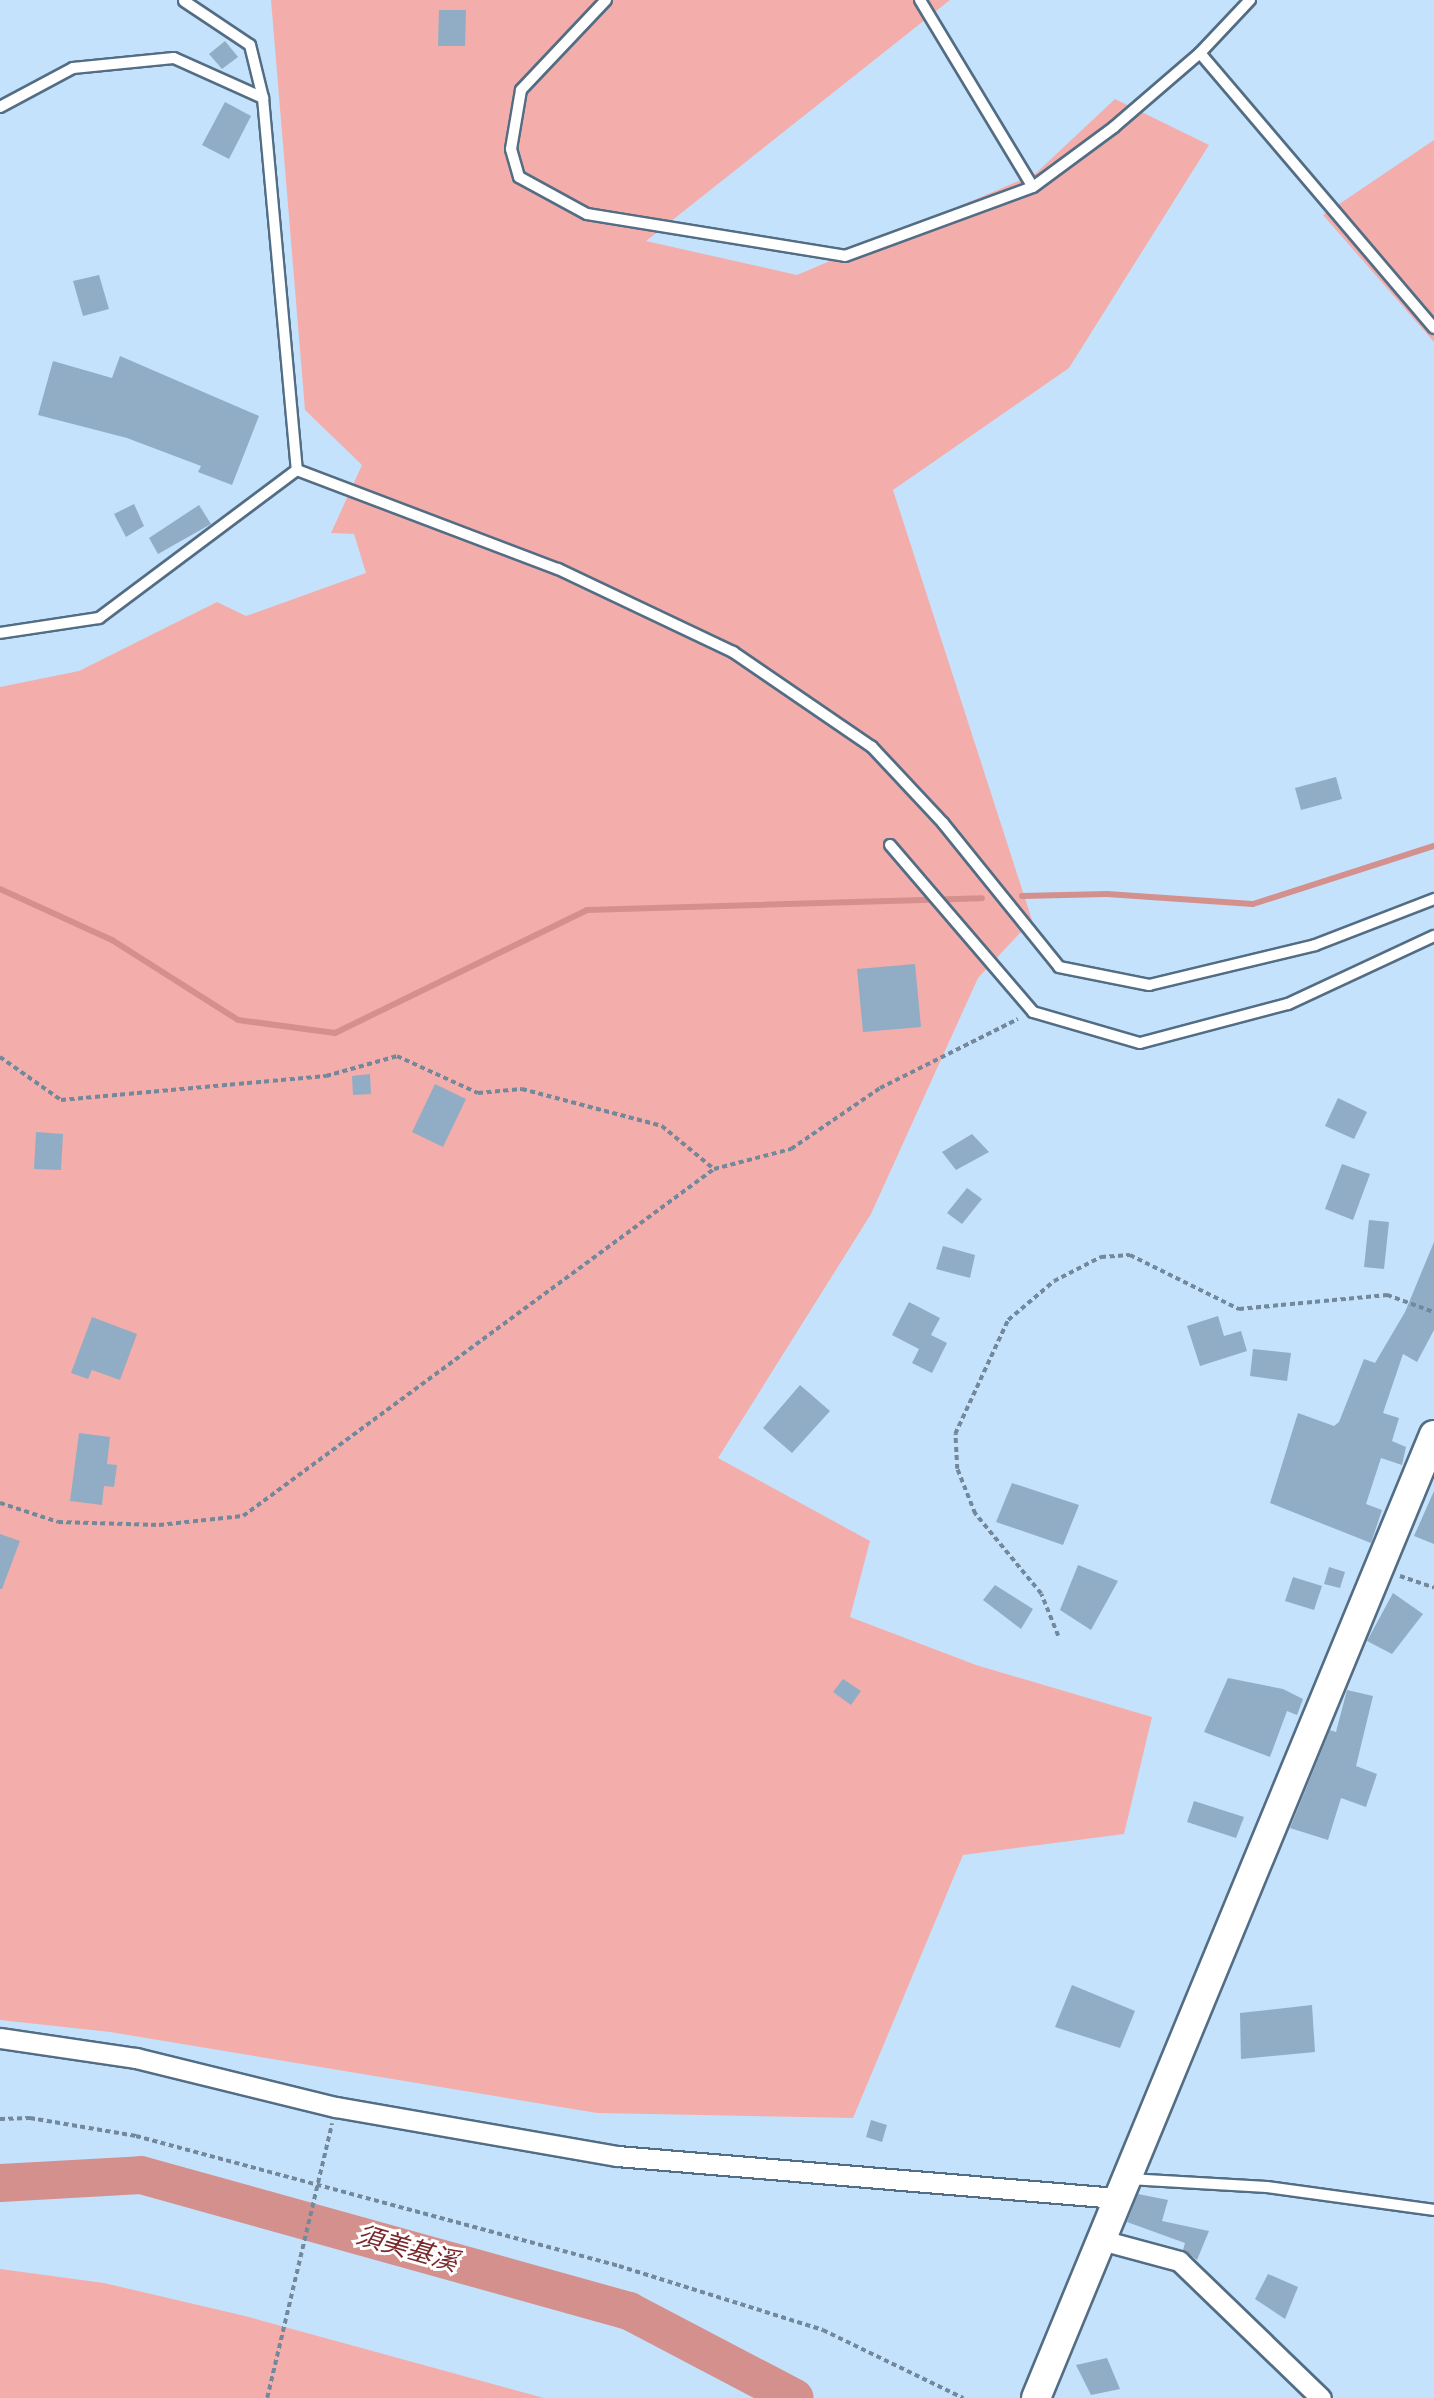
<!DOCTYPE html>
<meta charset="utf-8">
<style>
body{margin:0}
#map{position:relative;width:1434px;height:2398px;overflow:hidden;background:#c5e2fc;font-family:Rubik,"Noto Sans TC",sans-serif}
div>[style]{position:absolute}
.green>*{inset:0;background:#f3aeab}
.stream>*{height:6px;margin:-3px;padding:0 3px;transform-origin:3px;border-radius:3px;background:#d4908d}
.river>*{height:38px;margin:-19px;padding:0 19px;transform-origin:19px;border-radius:19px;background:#d4908d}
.building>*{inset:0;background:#90adc5}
.path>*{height:3.5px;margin-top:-1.75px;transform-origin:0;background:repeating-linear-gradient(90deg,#73889a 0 5px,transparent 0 8.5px)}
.roads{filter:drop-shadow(2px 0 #536d84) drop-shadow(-2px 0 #536d84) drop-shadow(0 2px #536d84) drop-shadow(0 -2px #536d84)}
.lane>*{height:10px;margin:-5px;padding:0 5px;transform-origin:5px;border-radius:5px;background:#fff}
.street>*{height:19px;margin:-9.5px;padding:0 9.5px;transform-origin:9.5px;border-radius:9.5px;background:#fff}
.secondary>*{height:28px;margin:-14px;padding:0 14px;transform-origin:14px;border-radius:14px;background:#fff}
span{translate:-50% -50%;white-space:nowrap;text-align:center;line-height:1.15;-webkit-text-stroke:6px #fff;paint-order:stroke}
.water-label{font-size:26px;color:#7a282b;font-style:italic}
</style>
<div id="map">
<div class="green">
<i style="clip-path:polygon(271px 0,950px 0,646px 241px,797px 275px,1035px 174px,1115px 99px,1209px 145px,1069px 368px,893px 490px,1032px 920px,978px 978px,871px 1214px,718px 1458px,870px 1541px,850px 1617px,976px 1665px,1152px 1717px,1124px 1834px,963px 1855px,853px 2118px,597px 2113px,110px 2032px,0 2020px,0 687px,79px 671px,217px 602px,246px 616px,366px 573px,354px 534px,331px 533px,362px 465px,305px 410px)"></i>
<i style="clip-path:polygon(1434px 140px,1434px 342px,1323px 215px)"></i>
<i style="clip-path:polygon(0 2269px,104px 2283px,245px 2316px,544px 2398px,0 2398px)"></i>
</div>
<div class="stream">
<i style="left:0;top:889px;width:123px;rotate:24.5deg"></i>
<i style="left:112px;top:940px;width:149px;rotate:32.4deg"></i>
<i style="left:238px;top:1020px;width:98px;rotate:7.6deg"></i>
<i style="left:335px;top:1033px;width:280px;rotate:-26deg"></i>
<i style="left:587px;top:910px;width:395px;rotate:-1.7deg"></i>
<i style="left:1022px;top:896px;width:85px;rotate:-1.3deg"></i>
<i style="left:1107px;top:894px;width:146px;rotate:3.9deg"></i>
<i style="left:1253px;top:904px;width:190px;rotate:-17.8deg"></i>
</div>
<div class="river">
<i style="left:0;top:2183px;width:141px;rotate:-3.2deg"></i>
<i style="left:141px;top:2175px;width:507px;rotate:15.57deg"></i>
<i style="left:629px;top:2311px;width:187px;rotate:27.7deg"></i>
</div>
<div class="building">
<i style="clip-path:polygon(439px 10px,466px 10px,465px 46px,438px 46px)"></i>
<i style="clip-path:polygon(225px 41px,238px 57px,222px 69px,209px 54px)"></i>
<i style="clip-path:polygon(225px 102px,251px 116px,229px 159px,202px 145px)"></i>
<i style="clip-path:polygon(99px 275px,109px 309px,83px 316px,73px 281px)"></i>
<i style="clip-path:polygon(120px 356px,259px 416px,232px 485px,198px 472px,201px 466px,127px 438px,38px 415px,53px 361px,112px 378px)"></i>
<i style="clip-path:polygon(134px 504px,144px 526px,126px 537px,114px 514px)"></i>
<i style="clip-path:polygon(199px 505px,211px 524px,158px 554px,149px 538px)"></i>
<i style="clip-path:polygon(1336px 777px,1342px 799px,1301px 810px,1295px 788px)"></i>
<i style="clip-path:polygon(915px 964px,921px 1027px,863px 1032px,857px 969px)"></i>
<i style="clip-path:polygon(370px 1074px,371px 1094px,353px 1095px,352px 1076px)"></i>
<i style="clip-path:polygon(435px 1084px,466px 1099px,443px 1147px,412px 1132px)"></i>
<i style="clip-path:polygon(1338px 1098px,1367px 1112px,1354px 1139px,1325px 1126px)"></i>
<i style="clip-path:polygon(36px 1132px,63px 1134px,61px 1170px,34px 1169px)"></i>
<i style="clip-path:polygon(972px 1134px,989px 1152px,956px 1170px,942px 1152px)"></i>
<i style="clip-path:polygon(1342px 1164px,1370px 1174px,1353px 1220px,1325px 1209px)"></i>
<i style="clip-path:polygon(967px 1188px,982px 1199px,962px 1224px,947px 1213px)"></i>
<i style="clip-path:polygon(1369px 1220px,1389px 1222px,1384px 1269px,1364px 1267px)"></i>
<i style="clip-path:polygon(1434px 1242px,1434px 1330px,1417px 1362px,1403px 1354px,1383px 1413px,1399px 1418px,1392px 1441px,1406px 1447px,1402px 1465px,1381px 1458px,1366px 1504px,1382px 1510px,1371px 1543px,1270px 1503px,1298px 1413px,1334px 1426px,1339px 1422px,1364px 1359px,1375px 1363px,1405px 1312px)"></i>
<i style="clip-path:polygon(943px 1246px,975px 1255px,970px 1278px,936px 1269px)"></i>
<i style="clip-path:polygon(909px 1302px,940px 1318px,931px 1335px,947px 1343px,932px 1373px,912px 1363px,919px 1349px,892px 1335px)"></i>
<i style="clip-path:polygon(1218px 1316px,1224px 1336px,1241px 1331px,1247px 1351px,1200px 1366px,1187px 1326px)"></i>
<i style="clip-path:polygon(92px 1317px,137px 1334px,120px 1380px,92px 1370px,88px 1379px,71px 1373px)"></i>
<i style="clip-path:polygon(1253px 1349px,1291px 1353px,1287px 1381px,1250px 1376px)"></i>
<i style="clip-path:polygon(800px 1385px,830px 1411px,792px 1453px,763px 1428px)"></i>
<i style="clip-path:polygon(79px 1433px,110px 1437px,107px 1464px,117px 1465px,114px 1487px,104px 1486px,102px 1505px,70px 1501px)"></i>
<i style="clip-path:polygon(1012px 1483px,1079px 1505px,1063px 1545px,996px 1522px)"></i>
<i style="clip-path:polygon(1434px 1491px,1434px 1544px,1414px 1536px)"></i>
<i style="clip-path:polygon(0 1534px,20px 1541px,2px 1589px,0 1589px)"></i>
<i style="clip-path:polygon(1078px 1565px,1118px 1581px,1091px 1630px,1060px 1610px)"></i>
<i style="clip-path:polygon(1329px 1567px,1345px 1572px,1340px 1588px,1324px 1584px)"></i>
<i style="clip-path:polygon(1293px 1577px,1322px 1586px,1314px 1610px,1285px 1601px)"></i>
<i style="clip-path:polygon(995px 1585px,1033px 1609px,1021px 1629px,983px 1600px)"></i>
<i style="clip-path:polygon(1393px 1593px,1423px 1614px,1392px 1654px,1367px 1641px)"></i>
<i style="clip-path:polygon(1228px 1678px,1283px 1689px,1303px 1699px,1297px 1715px,1287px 1711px,1270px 1757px,1204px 1732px)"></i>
<i style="clip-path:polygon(843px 1679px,861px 1691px,851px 1705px,833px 1692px)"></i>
<i style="clip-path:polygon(1347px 1690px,1373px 1696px,1356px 1766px,1377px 1774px,1366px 1807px,1341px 1798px,1328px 1840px,1290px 1828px,1330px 1730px,1336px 1732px)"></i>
<i style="clip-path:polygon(1194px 1801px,1244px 1817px,1236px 1838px,1187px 1822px)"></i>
<i style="clip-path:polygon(1072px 1985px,1135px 2011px,1120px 2048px,1055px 2027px)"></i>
<i style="clip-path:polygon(1312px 2005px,1315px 2052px,1241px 2059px,1240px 2013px)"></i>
<i style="clip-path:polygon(871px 2120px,887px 2125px,882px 2142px,866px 2137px)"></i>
<i style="clip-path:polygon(1138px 2194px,1168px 2200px,1162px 2221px,1209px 2231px,1197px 2260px,1183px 2250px,1185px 2243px,1127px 2222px)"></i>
<i style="clip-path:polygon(1268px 2274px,1298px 2287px,1285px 2319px,1255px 2299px)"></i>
<i style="clip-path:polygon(1107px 2358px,1120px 2389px,1091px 2395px,1076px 2365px)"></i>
</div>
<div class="path">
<i style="left:0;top:1057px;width:75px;rotate:35.2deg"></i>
<i style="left:61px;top:1100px;width:266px;rotate:-5.2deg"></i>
<i style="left:326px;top:1076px;width:74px;rotate:-15.7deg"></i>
<i style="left:397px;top:1056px;width:89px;rotate:24.6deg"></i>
<i style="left:478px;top:1093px;width:44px;rotate:-5.2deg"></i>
<i style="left:522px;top:1089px;width:145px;rotate:14.8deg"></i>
<i style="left:662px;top:1126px;width:67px;rotate:39.6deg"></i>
<i style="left:0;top:1503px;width:61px;rotate:18.1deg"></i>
<i style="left:58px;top:1522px;width:101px;rotate:1.7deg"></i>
<i style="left:159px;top:1525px;width:84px;rotate:-6.1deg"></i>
<i style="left:243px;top:1516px;width:585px;rotate:-36.38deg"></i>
<i style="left:714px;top:1169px;width:80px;rotate:-14.6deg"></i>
<i style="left:791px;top:1149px;width:108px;rotate:-34.4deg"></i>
<i style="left:880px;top:1088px;width:154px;rotate:-26.6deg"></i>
<i style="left:1400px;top:1576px;width:36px;rotate:19deg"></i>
<i style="left:1058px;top:1636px;width:45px;rotate:-112deg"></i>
<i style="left:1041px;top:1594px;width:104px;rotate:-129.5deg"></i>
<i style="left:975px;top:1514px;width:48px;rotate:-111.8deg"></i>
<i style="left:957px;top:1469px;width:35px;rotate:-93deg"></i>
<i style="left:955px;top:1434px;width:126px;rotate:-65.1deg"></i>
<i style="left:1008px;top:1320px;width:60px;rotate:-40.3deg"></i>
<i style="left:1054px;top:1281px;width:53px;rotate:-27.1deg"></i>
<i style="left:1101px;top:1257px;width:29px;rotate:-4deg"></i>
<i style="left:1130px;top:1255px;width:122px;rotate:26.4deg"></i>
<i style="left:1239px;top:1309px;width:149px;rotate:-5.4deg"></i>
<i style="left:1387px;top:1295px;width:50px;rotate:19.9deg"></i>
<i style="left:0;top:2119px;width:30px;rotate:-2deg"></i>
<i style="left:30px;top:2118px;width:108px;rotate:9.6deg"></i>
<i style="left:136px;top:2136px;width:500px;rotate:15.06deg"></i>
<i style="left:619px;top:2266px;width:214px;rotate:17.4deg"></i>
<i style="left:823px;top:2330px;width:156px;rotate:25.9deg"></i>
<i style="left:267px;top:2398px;width:282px;rotate:-76.7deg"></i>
</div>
<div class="roads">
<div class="lane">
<i style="left:606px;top:0;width:124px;rotate:133.4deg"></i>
<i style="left:521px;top:90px;width:60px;rotate:99.6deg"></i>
<i style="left:511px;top:149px;width:29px;rotate:74deg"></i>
<i style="left:519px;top:177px;width:77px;rotate:28.6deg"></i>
<i style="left:587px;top:214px;width:261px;rotate:9.2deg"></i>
<i style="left:845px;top:256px;width:200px;rotate:-20.2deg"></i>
<i style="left:1033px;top:187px;width:101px;rotate:-36.5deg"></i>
<i style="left:1114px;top:127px;width:113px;rotate:-40.7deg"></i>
<i style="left:1200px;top:53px;width:73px;rotate:-46.7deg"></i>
<i style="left:920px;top:0;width:218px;rotate:58.9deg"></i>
<i style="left:184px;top:1px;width:79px;rotate:33.7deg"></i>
<i style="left:250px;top:45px;width:55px;rotate:76.2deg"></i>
<i style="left:263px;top:98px;width:374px;rotate:84.8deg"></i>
<i style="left:1200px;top:53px;width:361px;rotate:49.6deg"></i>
<i style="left:0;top:107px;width:83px;rotate:-28.1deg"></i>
<i style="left:73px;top:68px;width:101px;rotate:-5.7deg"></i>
<i style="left:174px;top:58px;width:98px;rotate:24.2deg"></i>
<i style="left:0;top:633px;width:100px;rotate:-8.6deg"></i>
<i style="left:99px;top:618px;width:247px;rotate:-36.8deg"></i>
<i style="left:297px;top:470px;width:279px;rotate:20.8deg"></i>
<i style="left:558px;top:569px;width:194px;rotate:25.4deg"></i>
<i style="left:733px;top:652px;width:168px;rotate:34.4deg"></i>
<i style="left:872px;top:747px;width:104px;rotate:46.9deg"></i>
<i style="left:943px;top:823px;width:185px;rotate:51.1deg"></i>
<i style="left:1059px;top:967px;width:92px;rotate:11.3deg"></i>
<i style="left:1149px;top:985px;width:171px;rotate:-13.5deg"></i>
<i style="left:1315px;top:945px;width:128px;rotate:-21.1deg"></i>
<i style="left:890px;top:845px;width:220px;rotate:49.4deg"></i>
<i style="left:1033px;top:1012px;width:111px;rotate:16.2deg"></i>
<i style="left:1140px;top:1043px;width:153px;rotate:-14.8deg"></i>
<i style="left:1288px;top:1004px;width:161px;rotate:-25deg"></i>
<i style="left:1129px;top:2179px;width:138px;rotate:3.3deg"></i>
<i style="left:1267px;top:2187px;width:169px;rotate:7.8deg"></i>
</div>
<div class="street">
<i style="left:0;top:2038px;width:137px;rotate:8.4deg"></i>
<i style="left:136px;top:2058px;width:206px;rotate:13.8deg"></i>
<i style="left:336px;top:2107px;width:285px;rotate:9.9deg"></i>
<i style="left:617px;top:2156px;width:501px;rotate:4.81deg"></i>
<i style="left:1105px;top:2241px;width:77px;rotate:15.1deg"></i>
<i style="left:1179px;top:2261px;width:197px;rotate:44deg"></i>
</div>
<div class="secondary">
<i style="left:1036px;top:2398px;width:1042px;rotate:-67.55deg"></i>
</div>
</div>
<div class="water-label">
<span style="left:407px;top:2249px;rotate:16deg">須美基溪</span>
</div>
</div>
